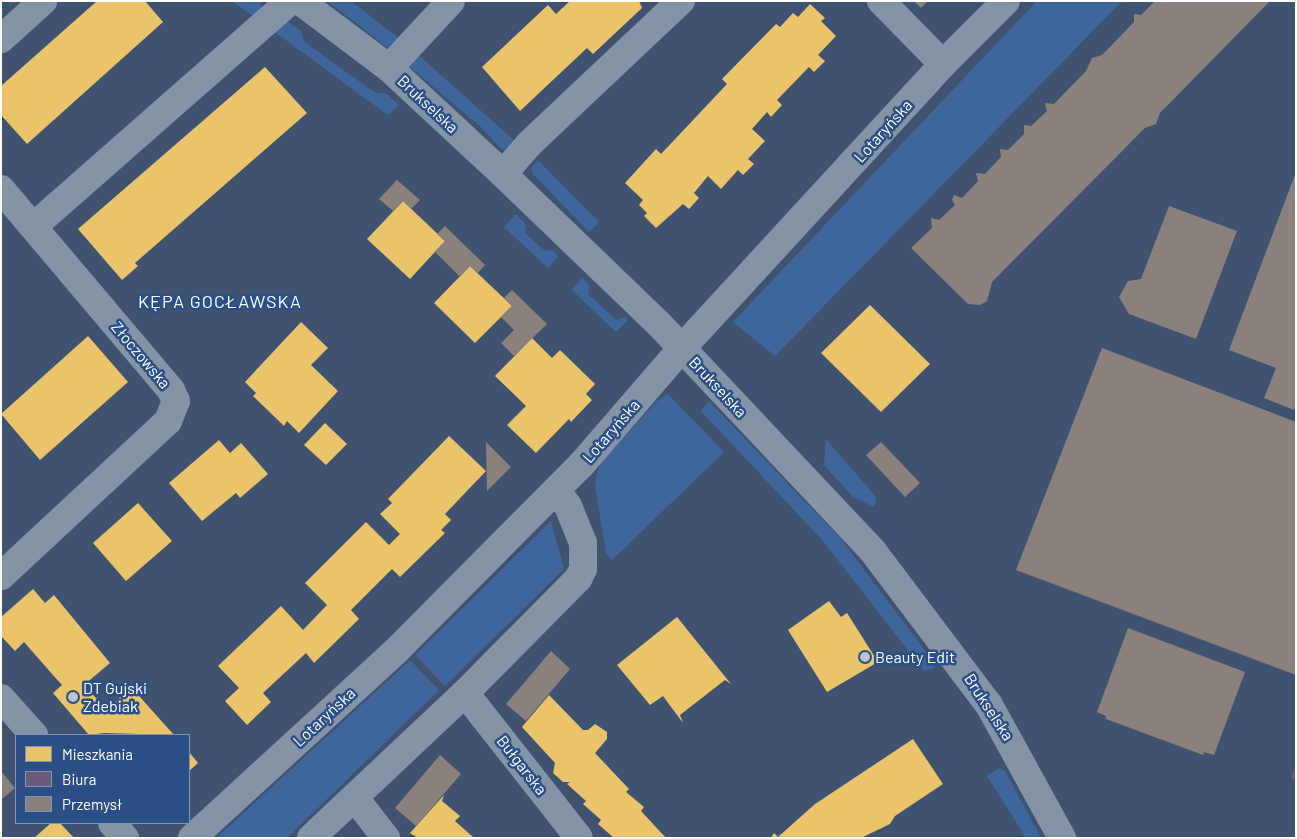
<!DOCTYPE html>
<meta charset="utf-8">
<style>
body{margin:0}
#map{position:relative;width:1297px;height:839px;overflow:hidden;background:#3f5370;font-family:Barlow,sans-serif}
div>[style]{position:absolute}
.green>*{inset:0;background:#3f669b}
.homes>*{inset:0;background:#e9c46a}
.offices>*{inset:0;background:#6d597a}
.industry>*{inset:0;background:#8a817c}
.minor>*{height:28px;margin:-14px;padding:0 14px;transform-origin:14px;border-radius:14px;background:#8593a6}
.dots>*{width:14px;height:14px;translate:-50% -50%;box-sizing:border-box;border:2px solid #2a4f85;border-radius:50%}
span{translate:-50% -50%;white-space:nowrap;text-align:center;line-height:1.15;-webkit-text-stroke:5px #2a4f85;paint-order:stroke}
.street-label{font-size:16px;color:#fff}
.poi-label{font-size:16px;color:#fff}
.left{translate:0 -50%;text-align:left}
.neighbourhood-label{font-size:18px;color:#fff;letter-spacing:1px}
.frame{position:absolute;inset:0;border:2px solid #fff;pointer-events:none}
.legend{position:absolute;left:15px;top:734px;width:175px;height:90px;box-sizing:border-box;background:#2a4f85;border:1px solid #7f95b6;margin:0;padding:6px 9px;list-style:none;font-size:15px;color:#fff}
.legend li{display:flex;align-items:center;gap:10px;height:25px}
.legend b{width:25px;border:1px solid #7f95b6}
</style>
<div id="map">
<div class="green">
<i style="clip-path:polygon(232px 1px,260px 1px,262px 8px,254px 17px)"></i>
<i style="clip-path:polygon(327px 1px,351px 1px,401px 40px,392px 51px)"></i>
<i style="clip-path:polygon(1037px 1px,1122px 1px,775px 356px,733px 322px)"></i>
<i style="clip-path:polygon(287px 21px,301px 31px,303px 41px,374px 92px,387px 94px,399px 105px,388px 115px,272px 30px)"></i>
<i style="clip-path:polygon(415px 52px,516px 142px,502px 150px,481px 127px,406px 64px)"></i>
<i style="clip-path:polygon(538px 160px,599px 222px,589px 232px,532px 173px,532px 167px)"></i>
<i style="clip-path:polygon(516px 214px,526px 224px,525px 233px,545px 251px,552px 250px,558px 256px,548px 268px,504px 227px)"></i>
<i style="clip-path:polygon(582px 278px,590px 286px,588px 294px,616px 320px,625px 317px,628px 320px,616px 332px,572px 290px)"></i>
<i style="clip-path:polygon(668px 394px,724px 452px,612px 560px,606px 553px,595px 485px,597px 473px,602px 460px,659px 399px)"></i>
<i style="clip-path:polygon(709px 401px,841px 539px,935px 664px,934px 668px,924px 671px,824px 542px,701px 411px)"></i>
<i style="clip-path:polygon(826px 439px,876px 497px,874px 507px,853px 497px,824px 465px)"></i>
<i style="clip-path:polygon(551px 521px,564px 569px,445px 686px,415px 655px)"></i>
<i style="clip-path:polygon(410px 660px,439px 690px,287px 838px,216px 838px)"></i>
<i style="clip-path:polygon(999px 768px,1005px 771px,1041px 838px,1026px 838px,987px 776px)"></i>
</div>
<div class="homes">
<i style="clip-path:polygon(97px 1px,145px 1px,163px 22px,27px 144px,1px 115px,1px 86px)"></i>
<i style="clip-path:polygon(570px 1px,639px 1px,642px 8px,593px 54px,587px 48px,520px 111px,482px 67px,548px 5px,556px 14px)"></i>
<i style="clip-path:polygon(810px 4px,825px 18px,821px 21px,836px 36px,818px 55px,825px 61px,814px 72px,809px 67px,777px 100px,782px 105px,771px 117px,767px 112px,752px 129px,765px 141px,748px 159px,754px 164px,743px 175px,738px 170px,721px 189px,708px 176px,694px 193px,699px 198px,689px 209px,683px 204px,656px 228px,644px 216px,647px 213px,639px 205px,643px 200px,625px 183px,656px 149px,661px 154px,727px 84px,722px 79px,776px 24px,780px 27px,793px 13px,798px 17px)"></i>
<i style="clip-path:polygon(265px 67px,307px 113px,135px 263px,138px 266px,122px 280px,78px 229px)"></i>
<i style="clip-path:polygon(403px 201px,445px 241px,410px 279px,367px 239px)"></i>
<i style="clip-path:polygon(470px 266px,512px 306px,475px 343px,434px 303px)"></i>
<i style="clip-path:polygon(870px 305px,930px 364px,881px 412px,821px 353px)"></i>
<i style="clip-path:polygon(301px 322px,328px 348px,311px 365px,338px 391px,299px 433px,287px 421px,284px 426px,253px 396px,256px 393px,245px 382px)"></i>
<i style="clip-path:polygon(88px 336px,128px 382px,40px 460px,1px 414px)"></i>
<i style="clip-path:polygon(532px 338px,552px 358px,560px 350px,595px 384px,586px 394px,592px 400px,571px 422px,569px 419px,536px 453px,507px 425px,526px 406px,495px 376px)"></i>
<i style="clip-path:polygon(325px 423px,347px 444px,326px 465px,304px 445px)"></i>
<i style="clip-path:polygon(449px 436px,486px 471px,445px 514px,451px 520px,441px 530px,445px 533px,400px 577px,392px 569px,351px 610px,359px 619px,314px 663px,306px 653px,263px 693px,271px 702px,247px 725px,225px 701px,239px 688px,218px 666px,281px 606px,303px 630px,327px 605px,305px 583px,366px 522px,389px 545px,400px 534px,380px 514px,392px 503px,388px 499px)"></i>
<i style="clip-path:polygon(219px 440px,230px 453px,241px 443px,268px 474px,240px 498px,236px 493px,202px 521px,169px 483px)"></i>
<i style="clip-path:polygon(138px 503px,172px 541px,126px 581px,93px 543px)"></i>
<i style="clip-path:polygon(33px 589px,45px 603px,54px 595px,110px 663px,84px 685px,107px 710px,131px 687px,174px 735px,104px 733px,89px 735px,53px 693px,62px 685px,52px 674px,24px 642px,15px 651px,1px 636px,1px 617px)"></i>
<i style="clip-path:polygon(829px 601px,841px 617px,847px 613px,878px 662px,827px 692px,788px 630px)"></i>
<i style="clip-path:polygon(677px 617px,731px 684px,725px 680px,680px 715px,683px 723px,663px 696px,650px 705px,617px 665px)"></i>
<i style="clip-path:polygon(549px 695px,583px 730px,588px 730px,595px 724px,607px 732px,607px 739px,595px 753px,629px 789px,626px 792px,644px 807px,641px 811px,666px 838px,614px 838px,598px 824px,601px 820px,583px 804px,586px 801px,567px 784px,570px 782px,563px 782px,553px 773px,555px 763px,522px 727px)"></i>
<i style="clip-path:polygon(913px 739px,943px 784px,895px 816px,890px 824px,861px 838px,771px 838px,774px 833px,778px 837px,815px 804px)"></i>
<i style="clip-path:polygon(189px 752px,198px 763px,189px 771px)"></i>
<i style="clip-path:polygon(444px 795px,442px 801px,460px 816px,455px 821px,473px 837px,418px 838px,410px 833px)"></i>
<i style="clip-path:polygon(51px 823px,60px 823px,74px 838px,34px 838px)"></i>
</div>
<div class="offices">
<i style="clip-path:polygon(1296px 764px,1296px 780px,1291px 778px)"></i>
</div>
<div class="industry">
<i style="clip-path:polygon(914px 1px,928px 1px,921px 8px)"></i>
<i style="clip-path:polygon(1155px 1px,1270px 1px,1160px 113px,1156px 124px,1145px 128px,992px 282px,987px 301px,980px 305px,968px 304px,911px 248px,932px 228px,931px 218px,939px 220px,955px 205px,952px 200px,954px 195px,962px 198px,978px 181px,976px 173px,985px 174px,1001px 157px,1000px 149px,1008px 150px,1024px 134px,1024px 125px,1031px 126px,1047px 111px,1045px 103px,1054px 104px,1086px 71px,1092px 58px,1102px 55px,1134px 22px,1134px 14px,1141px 15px)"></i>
<i style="clip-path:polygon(1296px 172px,1296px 404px,1294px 410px,1264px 398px,1276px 368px,1229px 350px)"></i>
<i style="clip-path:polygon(397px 180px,420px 200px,411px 209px,403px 201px,393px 211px,379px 199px)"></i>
<i style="clip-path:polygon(1169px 206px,1237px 231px,1196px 339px,1129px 314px,1119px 297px,1128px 281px,1141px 279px)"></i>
<i style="clip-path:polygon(445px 226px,485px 265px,478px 273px,470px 266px,460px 277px,435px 252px,445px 241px,437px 234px)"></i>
<i style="clip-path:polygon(512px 290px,547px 324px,514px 356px,501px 343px,514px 330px,501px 317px,512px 306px,504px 298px)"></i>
<i style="clip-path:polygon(1102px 348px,1296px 422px,1296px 675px,1016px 570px)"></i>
<i style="clip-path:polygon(486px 442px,511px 467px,487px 491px)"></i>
<i style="clip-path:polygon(881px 442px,920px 483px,905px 497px,866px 455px)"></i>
<i style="clip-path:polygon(1128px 628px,1245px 672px,1214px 755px,1204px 752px,1203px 755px,1106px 719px,1106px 716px,1097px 712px)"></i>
<i style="clip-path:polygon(551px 651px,570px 669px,526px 721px,506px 704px)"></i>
<i style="clip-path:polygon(440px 755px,461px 774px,416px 826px,395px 808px)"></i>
<i style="clip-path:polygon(1px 771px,15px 788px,1px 800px)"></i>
</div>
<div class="minor">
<i style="left:300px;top:1px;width:111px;rotate:37deg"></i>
<i style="left:389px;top:68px;width:156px;rotate:42.9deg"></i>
<i style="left:503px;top:174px;width:216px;rotate:43.9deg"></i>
<i style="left:659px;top:324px;width:311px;rotate:46.7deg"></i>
<i style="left:872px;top:550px;width:194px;rotate:53deg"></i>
<i style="left:989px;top:705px;width:152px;rotate:61.2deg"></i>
<i style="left:881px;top:1px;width:88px;rotate:45.5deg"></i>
<i style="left:1px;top:39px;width:57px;rotate:-42.1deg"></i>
<i style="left:389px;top:68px;width:91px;rotate:-47.2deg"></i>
<i style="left:503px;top:174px;width:40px;rotate:-49deg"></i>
<i style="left:529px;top:144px;width:209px;rotate:-43.3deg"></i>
<i style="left:1px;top:189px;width:263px;rotate:49.8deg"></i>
<i style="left:171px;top:390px;width:12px;rotate:66deg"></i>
<i style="left:176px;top:401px;width:22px;rotate:112deg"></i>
<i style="left:168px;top:421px;width:228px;rotate:137.1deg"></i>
<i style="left:34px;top:226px;width:341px;rotate:-41.3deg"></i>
<i style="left:465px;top:693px;width:184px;rotate:51.8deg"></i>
<i style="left:1px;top:698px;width:50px;rotate:48.3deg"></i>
<i style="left:355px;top:798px;width:51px;rotate:52.2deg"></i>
<i style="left:112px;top:823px;width:20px;rotate:49deg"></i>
<i style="left:192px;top:838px;width:278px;rotate:-42.5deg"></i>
<i style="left:397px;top:650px;width:261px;rotate:-45.2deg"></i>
<i style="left:581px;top:465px;width:155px;rotate:-49.2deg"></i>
<i style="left:682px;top:348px;width:386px;rotate:-47.4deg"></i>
<i style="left:943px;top:64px;width:89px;rotate:-45deg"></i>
<i style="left:311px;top:838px;width:212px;rotate:-43.3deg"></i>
<i style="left:465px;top:693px;width:161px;rotate:-45.3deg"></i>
<i style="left:578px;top:579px;width:11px;rotate:-63deg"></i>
<i style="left:583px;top:569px;width:26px;rotate:-90deg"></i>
<i style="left:583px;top:543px;width:40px;rotate:-112deg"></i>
<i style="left:568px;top:506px;width:20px;rotate:-127deg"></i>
</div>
<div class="dots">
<i style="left:865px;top:657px;background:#bcc3cd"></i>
<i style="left:73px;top:697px;background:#bcc3cd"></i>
</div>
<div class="street-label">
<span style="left:428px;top:104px;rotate:43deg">Brukselska</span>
<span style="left:883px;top:131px;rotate:-48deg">Lotaryńska</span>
<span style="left:141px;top:355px;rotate:50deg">Złoczowska</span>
<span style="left:718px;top:387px;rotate:47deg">Brukselska</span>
<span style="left:611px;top:431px;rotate:-49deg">Lotaryńska</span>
<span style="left:989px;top:707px;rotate:57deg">Brukselska</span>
<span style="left:324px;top:717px;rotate:-43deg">Lotaryńska</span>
<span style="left:522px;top:765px;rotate:52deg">Bułgarska</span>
</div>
<div class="poi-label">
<span class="left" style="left:875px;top:657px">Beauty Edit</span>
<span class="left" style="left:83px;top:697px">DT Gujski<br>Zdebiak</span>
</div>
<div class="neighbourhood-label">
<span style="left:220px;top:301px">KĘPA GOCŁAWSKA</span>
</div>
<div class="frame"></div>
<ul class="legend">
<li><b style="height:14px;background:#e9c46a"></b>Mieszkania</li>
<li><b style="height:14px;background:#6d597a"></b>Biura</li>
<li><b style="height:14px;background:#8a817c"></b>Przemysł</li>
</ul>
</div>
